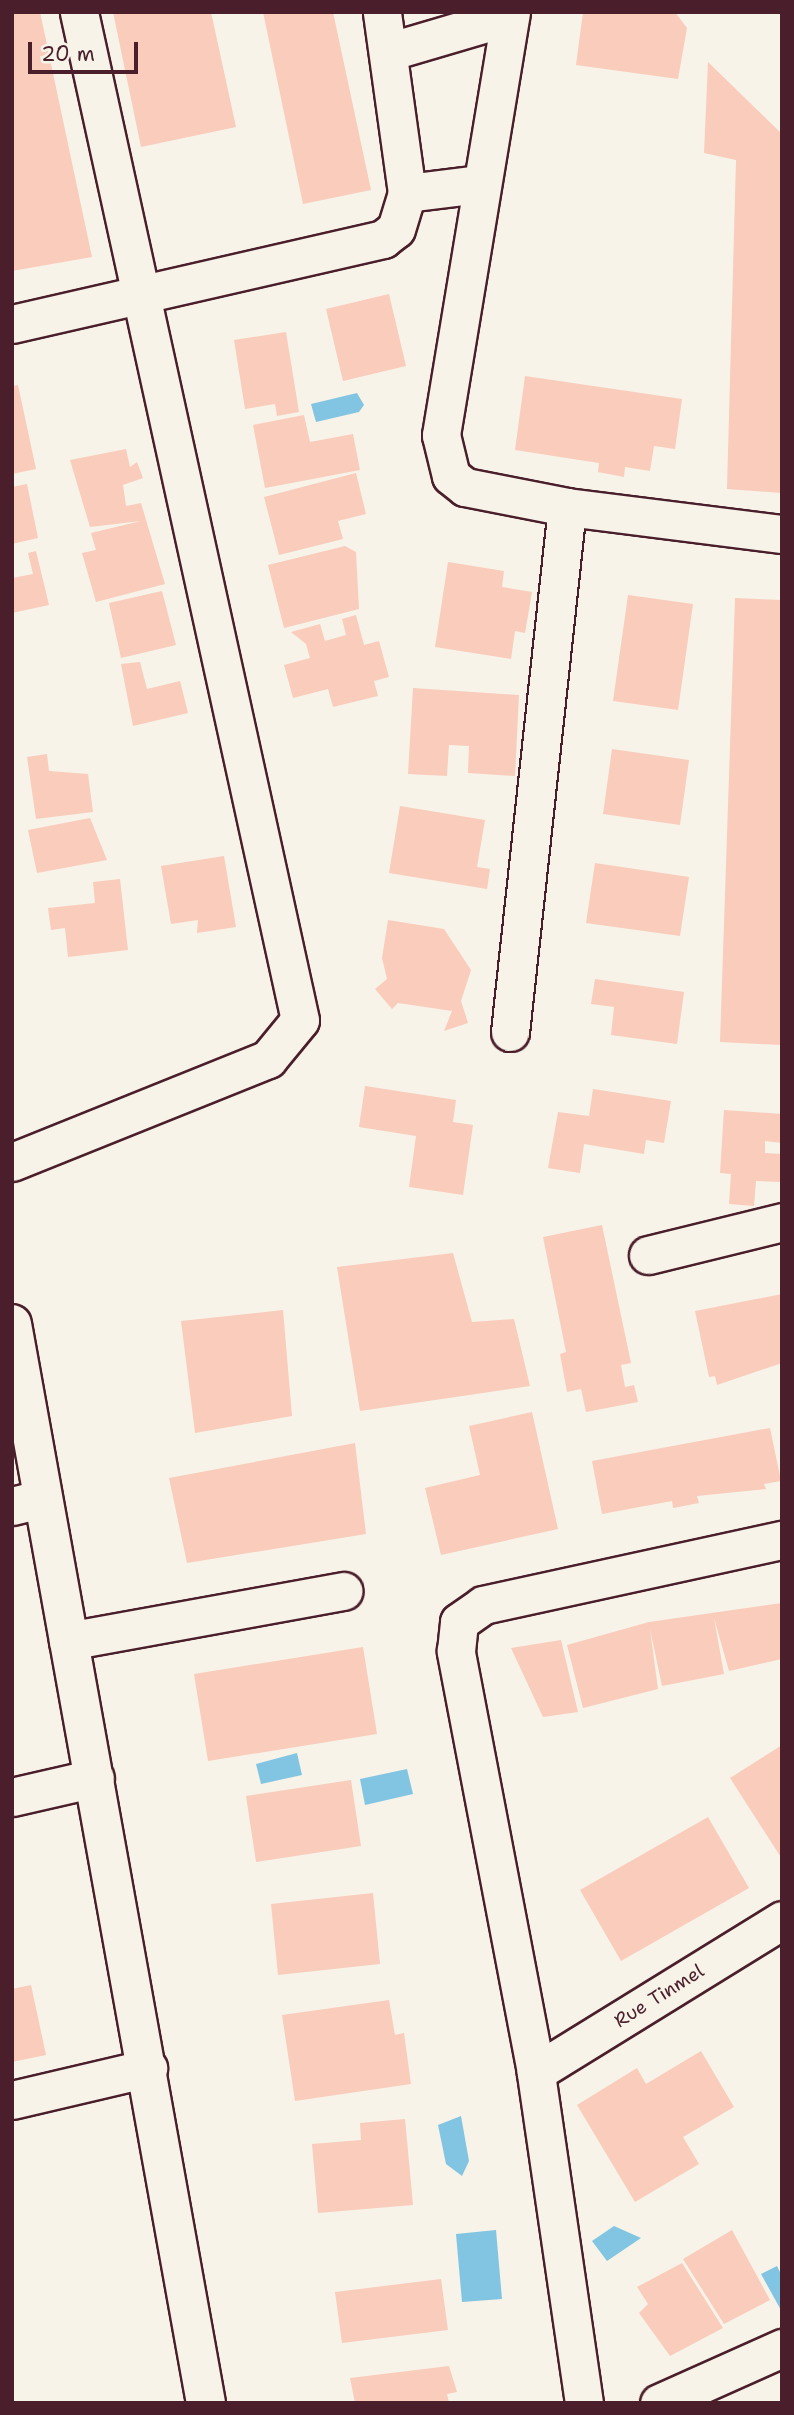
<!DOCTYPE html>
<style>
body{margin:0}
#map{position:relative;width:794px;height:2415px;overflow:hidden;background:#f7f3e8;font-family:"Shantell Sans",sans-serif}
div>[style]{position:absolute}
.water>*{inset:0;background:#81c5e2}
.building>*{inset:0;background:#f9ccbc}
.roads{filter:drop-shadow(2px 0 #4a1f2b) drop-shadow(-2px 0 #4a1f2b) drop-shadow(0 2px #4a1f2b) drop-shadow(0 -2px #4a1f2b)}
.street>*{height:37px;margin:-18.5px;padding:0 18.5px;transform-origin:18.5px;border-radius:18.5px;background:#f7f3e8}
.secondary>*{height:38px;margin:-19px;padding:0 19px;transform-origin:19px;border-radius:19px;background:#f7f3e8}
span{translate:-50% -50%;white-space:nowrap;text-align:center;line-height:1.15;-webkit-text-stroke:6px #f7f3e8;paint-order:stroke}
.street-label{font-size:19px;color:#4a1f2b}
.frame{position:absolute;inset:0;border:14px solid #4a1f2b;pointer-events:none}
.scale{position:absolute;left:28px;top:42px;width:110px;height:32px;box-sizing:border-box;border:4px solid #4a1f2b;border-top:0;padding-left:9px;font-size:21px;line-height:24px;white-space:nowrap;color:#4a1f2b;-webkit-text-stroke:5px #f7f3e8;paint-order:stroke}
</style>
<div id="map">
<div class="water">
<i style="clip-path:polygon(357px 393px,364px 405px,359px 412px,316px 422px,311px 404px)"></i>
<i style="clip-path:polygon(297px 1753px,302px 1775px,261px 1784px,256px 1764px)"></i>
<i style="clip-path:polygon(407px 1769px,413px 1794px,365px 1805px,360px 1779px)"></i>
<i style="clip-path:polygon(461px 2116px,469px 2161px,462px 2176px,446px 2164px,438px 2125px)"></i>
<i style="clip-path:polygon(614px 2226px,641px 2238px,607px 2261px,592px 2241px)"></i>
<i style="clip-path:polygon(496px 2230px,502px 2299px,462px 2302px,456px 2234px)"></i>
<i style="clip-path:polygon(777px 2266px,782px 2276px,782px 2312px,761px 2274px)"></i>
</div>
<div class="building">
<i style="clip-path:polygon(12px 12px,40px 12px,92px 257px,12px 271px)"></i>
<i style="clip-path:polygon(113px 12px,211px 12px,236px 127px,141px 147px)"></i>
<i style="clip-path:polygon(263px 12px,333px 12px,371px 190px,303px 204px)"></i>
<i style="clip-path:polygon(583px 12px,675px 12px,687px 28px,678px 79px,576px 65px)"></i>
<i style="clip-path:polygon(708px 62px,782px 134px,782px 493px,727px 489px,736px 160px,704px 153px)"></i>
<i style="clip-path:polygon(389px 294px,406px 366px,343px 381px,326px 309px)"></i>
<i style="clip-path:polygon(286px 332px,299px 412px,277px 416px,275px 404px,245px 409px,234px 340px)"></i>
<i style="clip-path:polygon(525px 376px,682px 399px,675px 449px,654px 446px,650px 471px,625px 467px,624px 477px,598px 472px,599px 463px,515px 450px)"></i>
<i style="clip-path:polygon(18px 385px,36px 469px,12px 474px,12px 386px)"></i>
<i style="clip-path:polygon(304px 415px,310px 442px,353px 434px,360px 470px,265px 488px,253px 425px)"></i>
<i style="clip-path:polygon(126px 449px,130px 467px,137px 462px,143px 478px,123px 485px,126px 506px,141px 503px,165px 584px,96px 602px,82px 553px,96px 550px,91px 533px,141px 521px,90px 527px,70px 460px)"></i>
<i style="clip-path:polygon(356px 473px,366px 514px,338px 521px,343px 539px,279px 555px,264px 497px)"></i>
<i style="clip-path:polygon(27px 484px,38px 538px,12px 544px,12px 487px)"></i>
<i style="clip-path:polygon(345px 546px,356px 552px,359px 609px,284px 628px,268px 565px)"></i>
<i style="clip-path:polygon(36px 551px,49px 605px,12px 613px,12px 578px,33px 574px,28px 553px)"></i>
<i style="clip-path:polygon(448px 562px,504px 571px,502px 587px,532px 592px,525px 633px,515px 631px,511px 659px,435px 647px)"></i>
<i style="clip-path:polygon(162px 591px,176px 645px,121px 658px,109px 603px)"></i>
<i style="clip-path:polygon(628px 595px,693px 604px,678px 710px,613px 701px)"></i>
<i style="clip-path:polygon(735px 598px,782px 600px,782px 1045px,720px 1042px)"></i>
<i style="clip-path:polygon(356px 615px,364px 645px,379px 641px,389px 677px,374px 681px,378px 696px,333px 707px,328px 689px,293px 698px,284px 665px,310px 658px,306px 644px,291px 632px,320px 624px,325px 641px,346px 635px,342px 619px)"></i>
<i style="clip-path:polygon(140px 662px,147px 689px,180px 681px,188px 713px,133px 726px,121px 664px)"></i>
<i style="clip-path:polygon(413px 688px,519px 695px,515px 776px,468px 773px,469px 746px,449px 745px,447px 776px,408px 774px)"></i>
<i style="clip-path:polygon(612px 749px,689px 760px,680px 825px,603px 814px)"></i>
<i style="clip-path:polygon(47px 754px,49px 771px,88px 774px,93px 812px,36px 819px,27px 757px)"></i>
<i style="clip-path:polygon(400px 806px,485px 820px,477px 867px,490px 869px,487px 889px,389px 873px)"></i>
<i style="clip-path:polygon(90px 818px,107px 860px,37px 873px,28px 830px)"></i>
<i style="clip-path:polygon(224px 856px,236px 927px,197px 933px,198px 920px,171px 924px,161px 866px)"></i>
<i style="clip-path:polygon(595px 863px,689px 877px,680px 936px,586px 923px)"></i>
<i style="clip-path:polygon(120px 879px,128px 950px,68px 957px,65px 928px,51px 930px,48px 908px,95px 903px,93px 882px)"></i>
<i style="clip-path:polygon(388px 920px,444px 929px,471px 970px,461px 1001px,468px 1023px,444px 1031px,452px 1011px,398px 1003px,392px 1009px,375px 989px,387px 979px,382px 958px)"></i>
<i style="clip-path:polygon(595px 979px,684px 992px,677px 1044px,611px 1035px,614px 1007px,591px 1004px)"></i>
<i style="clip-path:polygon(365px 1086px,456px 1100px,453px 1122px,473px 1125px,463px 1195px,409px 1187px,416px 1136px,359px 1127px)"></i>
<i style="clip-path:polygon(593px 1089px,671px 1101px,664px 1143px,646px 1140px,644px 1154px,584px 1144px,580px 1173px,548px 1168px,558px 1112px,589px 1116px)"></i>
<i style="clip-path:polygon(724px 1110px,782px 1114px,782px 1143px,765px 1141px,765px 1153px,782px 1154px,782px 1182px,756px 1181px,754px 1206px,729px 1204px,731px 1174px,720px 1173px)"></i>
<i style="clip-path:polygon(602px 1225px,631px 1363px,621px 1365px,625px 1387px,634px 1385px,638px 1402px,586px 1412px,581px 1389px,567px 1392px,560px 1354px,566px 1352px,543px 1237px)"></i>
<i style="clip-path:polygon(453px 1253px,472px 1322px,514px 1319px,530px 1386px,360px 1411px,337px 1267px)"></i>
<i style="clip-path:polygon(782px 1294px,782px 1363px,717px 1385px,715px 1376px,709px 1377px,695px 1311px)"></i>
<i style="clip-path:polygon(283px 1310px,292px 1416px,195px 1433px,181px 1321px)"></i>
<i style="clip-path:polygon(532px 1412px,558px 1529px,441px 1555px,425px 1488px,480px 1475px,469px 1426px)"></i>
<i style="clip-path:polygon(770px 1428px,781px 1481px,764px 1484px,766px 1489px,697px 1496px,699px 1503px,673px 1508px,672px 1501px,602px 1514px,592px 1461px)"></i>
<i style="clip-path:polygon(355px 1443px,366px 1534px,187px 1563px,169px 1478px)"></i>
<i style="clip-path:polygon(782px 1603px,782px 1659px,729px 1671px,714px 1618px,724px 1674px,662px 1686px,650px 1629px,658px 1689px,583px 1708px,567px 1645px,649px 1622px)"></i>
<i style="clip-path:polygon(561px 1640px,578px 1712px,543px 1717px,511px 1648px)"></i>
<i style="clip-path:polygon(363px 1647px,377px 1734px,208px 1761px,194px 1674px)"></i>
<i style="clip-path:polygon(782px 1745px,782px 1859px,730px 1778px)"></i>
<i style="clip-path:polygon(351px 1780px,361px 1846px,256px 1862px,246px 1796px)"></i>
<i style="clip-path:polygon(708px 1817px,749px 1888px,621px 1961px,580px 1890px)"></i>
<i style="clip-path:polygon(373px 1893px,380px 1964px,278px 1975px,271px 1904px)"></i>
<i style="clip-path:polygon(31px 1985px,46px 2055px,12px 2062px,12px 1989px)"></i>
<i style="clip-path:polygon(389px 2000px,395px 2035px,404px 2033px,411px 2084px,295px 2101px,282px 2015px)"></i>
<i style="clip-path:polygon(701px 2051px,734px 2107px,683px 2137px,699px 2164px,635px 2202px,577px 2105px,637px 2068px,646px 2084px)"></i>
<i style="clip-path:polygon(405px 2119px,413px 2205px,318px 2213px,312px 2144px,361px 2140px,360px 2123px)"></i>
<i style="clip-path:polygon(732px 2230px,770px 2300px,724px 2324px,683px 2259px)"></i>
<i style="clip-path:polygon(682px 2263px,723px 2328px,670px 2356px,639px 2313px,648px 2304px,637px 2287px)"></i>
<i style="clip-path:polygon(441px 2279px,448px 2330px,342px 2343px,335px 2292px)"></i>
<i style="clip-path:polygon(449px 2366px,457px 2392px,447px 2394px,449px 2403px,355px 2403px,350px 2378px)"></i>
</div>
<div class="roads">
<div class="street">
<i style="left:511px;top:12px;width:429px;rotate:99.4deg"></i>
<i style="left:441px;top:435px;width:42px;rotate:76.3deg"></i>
<i style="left:451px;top:476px;width:18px;rotate:38deg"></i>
<i style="left:465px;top:487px;width:104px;rotate:11.1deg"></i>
<i style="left:567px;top:507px;width:217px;rotate:7.2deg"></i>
<i style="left:391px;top:51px;width:124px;rotate:-16.4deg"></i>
<i style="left:407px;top:193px;width:74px;rotate:-7deg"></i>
<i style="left:12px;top:324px;width:381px;rotate:-12.9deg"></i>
<i style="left:383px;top:239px;width:16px;rotate:-38deg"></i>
<i style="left:396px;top:229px;width:38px;rotate:-73deg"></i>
<i style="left:407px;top:193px;width:183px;rotate:-97.9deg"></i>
<i style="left:510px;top:1032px;width:528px;rotate:-83.8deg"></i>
<i style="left:12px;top:1162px;width:276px;rotate:-21.9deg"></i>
<i style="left:268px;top:1059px;width:50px;rotate:-50.6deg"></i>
<i style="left:300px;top:1020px;width:1032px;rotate:-102.37deg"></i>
<i style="left:648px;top:1255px;width:138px;rotate:-13.8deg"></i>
<i style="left:12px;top:1506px;width:29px;rotate:-14deg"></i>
<i style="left:68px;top:1641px;width:280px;rotate:-10.3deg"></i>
<i style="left:12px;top:1797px;width:85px;rotate:-12.9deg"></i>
<i style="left:536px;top:2072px;width:289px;rotate:-31.7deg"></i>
<i style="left:12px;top:2100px;width:140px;rotate:-13.2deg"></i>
<i style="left:584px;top:2403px;width:334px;rotate:-98.3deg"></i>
<i style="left:536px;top:2072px;width:429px;rotate:-100.8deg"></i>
<i style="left:456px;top:1651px;width:29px;rotate:-84deg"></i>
<i style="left:459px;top:1622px;width:29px;rotate:-35deg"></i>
<i style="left:483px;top:1605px;width:306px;rotate:-12.3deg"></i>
<i style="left:659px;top:2403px;width:135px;rotate:-24.1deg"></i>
</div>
<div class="secondary">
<i style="left:12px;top:1324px;width:1096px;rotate:79.81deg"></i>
</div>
</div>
<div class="street-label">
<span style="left:659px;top:1996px;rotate:-32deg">Rue Tinmel</span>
</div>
<div class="frame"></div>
<div class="scale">20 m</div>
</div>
